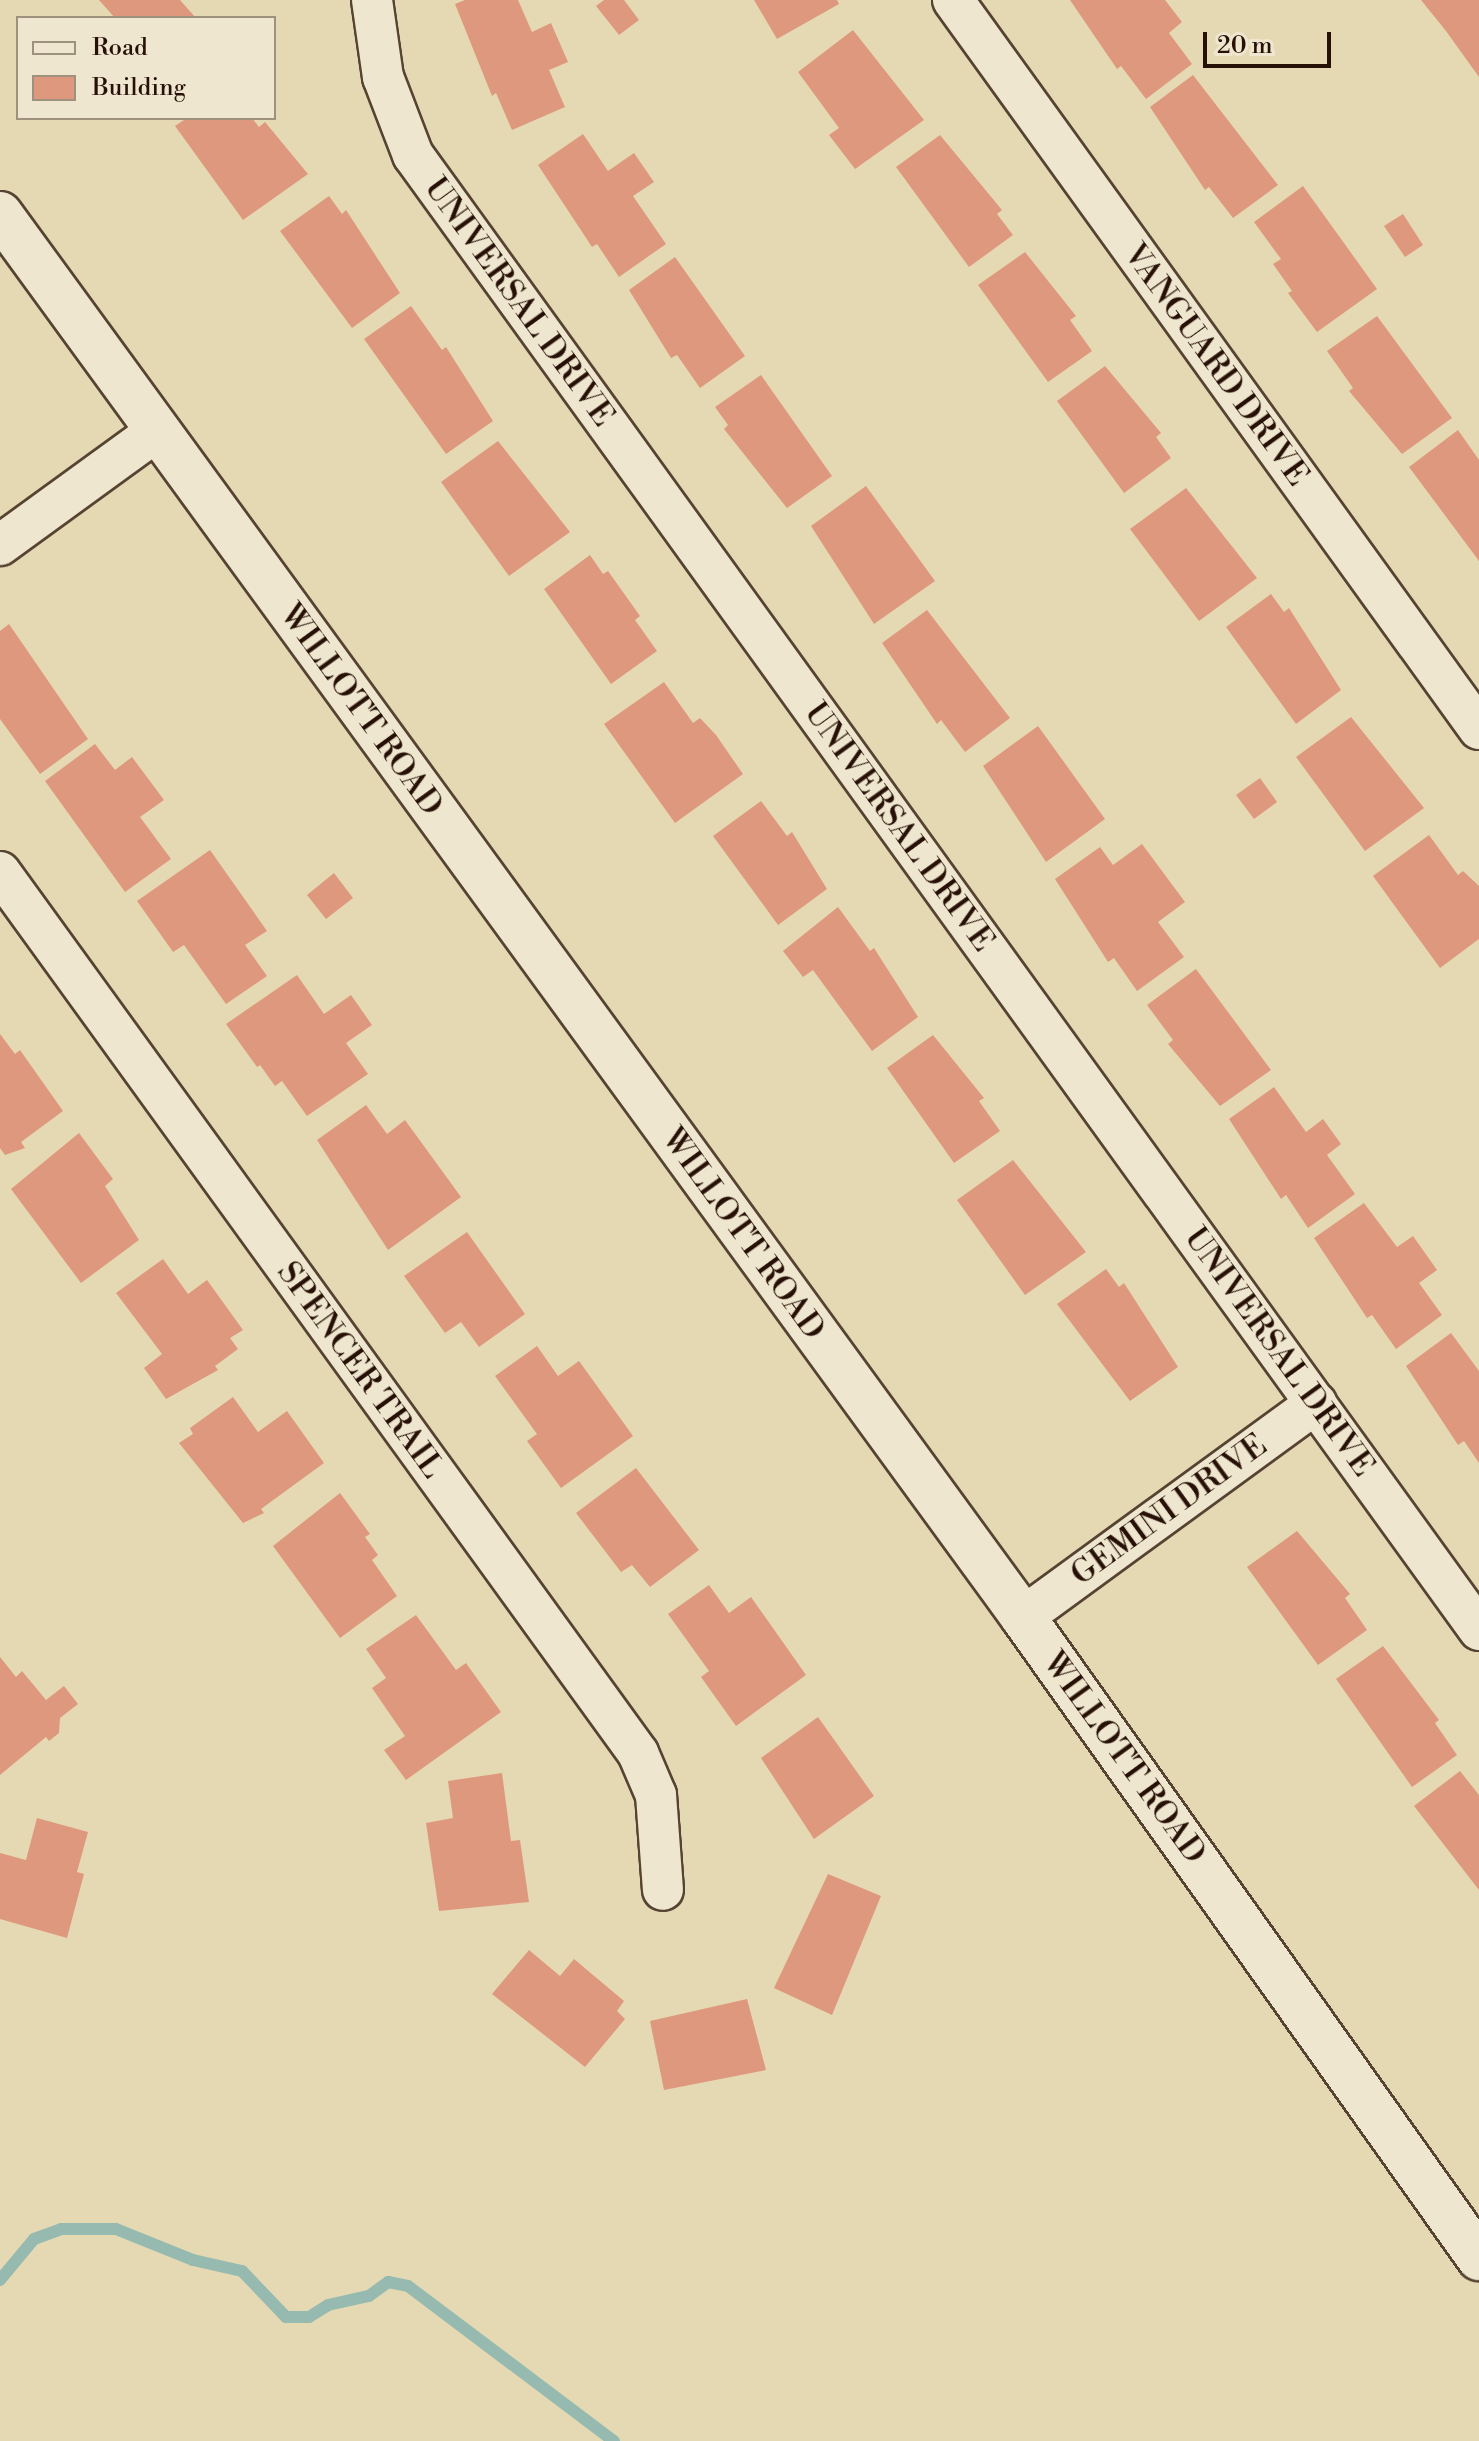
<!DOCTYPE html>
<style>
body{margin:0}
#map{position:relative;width:1479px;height:2441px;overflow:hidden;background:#e5d9b4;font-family:"Libre Bodoni",serif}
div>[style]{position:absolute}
.stream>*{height:12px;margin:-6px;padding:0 6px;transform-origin:6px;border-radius:6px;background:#96bab0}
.building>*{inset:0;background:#de987d}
.roads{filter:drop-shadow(2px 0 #564332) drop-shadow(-2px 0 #564332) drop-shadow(0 2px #564332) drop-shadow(0 -2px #564332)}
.street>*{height:40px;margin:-20px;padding:0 20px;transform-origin:20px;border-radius:20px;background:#eee6ce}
.secondary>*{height:44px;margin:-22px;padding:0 22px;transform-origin:22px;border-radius:22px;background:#eee6ce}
span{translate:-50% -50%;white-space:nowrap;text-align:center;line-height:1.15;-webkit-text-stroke:8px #eee6ce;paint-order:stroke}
.street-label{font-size:32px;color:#271106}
.legend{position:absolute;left:16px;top:16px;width:260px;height:104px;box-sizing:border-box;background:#eee6ce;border:2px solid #9e917e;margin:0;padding:10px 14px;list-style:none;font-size:24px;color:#271106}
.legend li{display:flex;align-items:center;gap:16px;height:40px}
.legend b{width:40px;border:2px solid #9e917e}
.scale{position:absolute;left:1203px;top:32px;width:128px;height:36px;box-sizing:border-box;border:4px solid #271106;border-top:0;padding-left:10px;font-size:24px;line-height:28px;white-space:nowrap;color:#271106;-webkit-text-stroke:6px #eee6ce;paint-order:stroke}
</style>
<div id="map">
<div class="stream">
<i style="left:0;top:2280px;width:53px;rotate:-50.3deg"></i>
<i style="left:34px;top:2239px;width:29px;rotate:-20deg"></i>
<i style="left:61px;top:2229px;width:55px"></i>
<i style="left:116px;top:2229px;width:83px;rotate:21.9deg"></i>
<i style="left:193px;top:2260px;width:50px;rotate:12.7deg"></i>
<i style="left:242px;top:2271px;width:64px;rotate:46.3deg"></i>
<i style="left:286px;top:2317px;width:23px"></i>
<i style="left:309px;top:2317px;width:22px;rotate:-32deg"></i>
<i style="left:328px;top:2305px;width:42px;rotate:-12.4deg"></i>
<i style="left:369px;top:2296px;width:24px;rotate:-36deg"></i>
<i style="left:388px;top:2282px;width:20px;rotate:11deg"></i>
<i style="left:408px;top:2286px;width:258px;rotate:37deg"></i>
</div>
<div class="building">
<i style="clip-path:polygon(99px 0,180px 0,196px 18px,115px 18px)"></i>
<i style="clip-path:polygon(465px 0,518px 0,532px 32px,551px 23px,568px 62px,549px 70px,565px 107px,512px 130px,496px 93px,492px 96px,455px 4px)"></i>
<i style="clip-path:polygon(604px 0,624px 0,639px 20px,619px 35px,596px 6px)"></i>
<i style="clip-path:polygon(754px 0,837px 0,839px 4px,777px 39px)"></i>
<i style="clip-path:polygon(1070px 0,1165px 0,1182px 22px,1169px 33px,1192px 64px,1146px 99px,1121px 66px,1117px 69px)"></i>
<i style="clip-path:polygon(1421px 0,1479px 0,1479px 77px,1446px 31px)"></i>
<i style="clip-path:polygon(853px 30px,924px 120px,855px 169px,829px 135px,839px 128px,798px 72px)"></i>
<i style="clip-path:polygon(1193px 75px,1278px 185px,1233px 218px,1209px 187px,1205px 190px,1150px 107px)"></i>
<i style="clip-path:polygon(187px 118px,252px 118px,259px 127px,265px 122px,308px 174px,243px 220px,175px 126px)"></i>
<i style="clip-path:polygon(583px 134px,608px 171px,634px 153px,654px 182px,633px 196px,666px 244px,619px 277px,597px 244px,592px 247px,538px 165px)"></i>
<i style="clip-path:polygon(940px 135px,1002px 210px,997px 214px,1013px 235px,969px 267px,896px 167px)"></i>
<i style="clip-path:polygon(1303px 186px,1377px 289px,1317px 332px,1288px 293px,1292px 291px,1273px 264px,1281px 259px,1254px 222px)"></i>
<i style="clip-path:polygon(329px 196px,342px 214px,346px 210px,400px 293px,352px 328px,280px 231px)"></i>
<i style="clip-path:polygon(1403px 214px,1423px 245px,1405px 257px,1384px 226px)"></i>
<i style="clip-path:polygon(1025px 252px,1076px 316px,1070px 320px,1092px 351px,1048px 382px,978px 285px)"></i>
<i style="clip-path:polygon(675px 257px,745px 356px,700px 388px,677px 355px,671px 358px,629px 290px)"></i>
<i style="clip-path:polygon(411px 306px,442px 350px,446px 347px,493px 421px,446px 454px,364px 339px)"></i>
<i style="clip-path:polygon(1377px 316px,1452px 418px,1402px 454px,1349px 391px,1353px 388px,1327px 351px)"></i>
<i style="clip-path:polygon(1105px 366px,1161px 433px,1156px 437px,1171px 458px,1124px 493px,1057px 401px)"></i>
<i style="clip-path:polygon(761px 375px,832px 476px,787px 508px,724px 429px,728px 425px,715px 407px)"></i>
<i style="clip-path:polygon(1458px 430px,1479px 460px,1479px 561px,1409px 467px)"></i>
<i style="clip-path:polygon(498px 441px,570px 532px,509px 576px,441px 482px)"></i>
<i style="clip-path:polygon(866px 486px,935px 581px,874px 624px,811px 526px)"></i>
<i style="clip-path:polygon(1186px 488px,1257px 578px,1199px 621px,1130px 529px)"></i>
<i style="clip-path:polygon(590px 555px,603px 574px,608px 571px,640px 616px,635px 620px,657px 651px,611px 684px,544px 589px)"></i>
<i style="clip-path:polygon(1271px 594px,1284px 612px,1289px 608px,1341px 690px,1296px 724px,1226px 627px)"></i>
<i style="clip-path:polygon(927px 610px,1010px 718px,965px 752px,941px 720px,937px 724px,882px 643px)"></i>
<i style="clip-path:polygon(9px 624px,88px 739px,40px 774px,0 719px,0 631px)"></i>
<i style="clip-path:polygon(664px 682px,693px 723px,700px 718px,716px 735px,743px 774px,675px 823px,604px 724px)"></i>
<i style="clip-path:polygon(1351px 717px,1424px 808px,1365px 851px,1296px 757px)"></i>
<i style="clip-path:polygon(1038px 726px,1105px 819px,1046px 862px,983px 766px)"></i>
<i style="clip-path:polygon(95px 744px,115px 770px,132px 757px,164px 800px,140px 817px,171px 859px,125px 892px,45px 781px)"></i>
<i style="clip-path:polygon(1260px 778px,1277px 802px,1254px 819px,1236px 795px)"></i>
<i style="clip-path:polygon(761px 801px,787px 836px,792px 832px,827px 889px,778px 925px,713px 836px)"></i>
<i style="clip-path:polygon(1429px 835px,1458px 875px,1463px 871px,1479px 886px,1479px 939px,1440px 968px,1373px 876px)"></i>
<i style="clip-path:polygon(1142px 844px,1185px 902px,1158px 922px,1184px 957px,1137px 991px,1114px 958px,1108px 962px,1055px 879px,1100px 847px,1113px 865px)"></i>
<i style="clip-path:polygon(210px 850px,267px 931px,245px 945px,267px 976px,226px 1004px,184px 945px,173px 952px,137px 901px)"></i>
<i style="clip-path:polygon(334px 873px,353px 898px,326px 919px,307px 895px)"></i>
<i style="clip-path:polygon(838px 907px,870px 951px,874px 948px,918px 1017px,872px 1051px,813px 970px,803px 977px,783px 951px)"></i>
<i style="clip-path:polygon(1196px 969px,1271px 1070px,1220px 1106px,1168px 1044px,1173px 1040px,1147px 1005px)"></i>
<i style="clip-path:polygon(297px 975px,324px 1014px,351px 995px,372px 1025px,346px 1043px,368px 1074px,307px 1116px,282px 1081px,275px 1086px,260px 1065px,257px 1067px,226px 1024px)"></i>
<i style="clip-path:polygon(0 1034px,15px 1054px,20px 1050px,63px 1111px,21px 1142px,25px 1148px,5px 1155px,0 1148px)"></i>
<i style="clip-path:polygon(933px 1035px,984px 1098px,979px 1101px,1000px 1131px,954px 1163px,887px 1068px)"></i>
<i style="clip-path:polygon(1274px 1087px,1306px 1132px,1323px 1119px,1341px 1144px,1327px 1155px,1355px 1194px,1308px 1228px,1286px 1195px,1281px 1199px,1229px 1119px)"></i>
<i style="clip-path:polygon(366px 1105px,387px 1134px,405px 1120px,461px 1197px,388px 1250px,317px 1140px)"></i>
<i style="clip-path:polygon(79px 1133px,113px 1179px,105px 1186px,139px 1240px,81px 1283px,11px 1189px)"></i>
<i style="clip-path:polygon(1013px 1160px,1086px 1252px,1025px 1295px,957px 1200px)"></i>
<i style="clip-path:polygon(1364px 1203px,1397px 1247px,1413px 1236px,1437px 1270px,1419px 1283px,1442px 1315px,1396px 1349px,1372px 1315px,1367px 1318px,1314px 1238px)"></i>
<i style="clip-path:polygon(467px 1232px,525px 1314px,479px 1347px,461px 1322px,445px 1333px,404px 1276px)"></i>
<i style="clip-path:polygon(163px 1259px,188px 1294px,207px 1280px,243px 1330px,230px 1338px,238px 1349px,215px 1366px,218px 1370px,166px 1399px,144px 1368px,162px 1354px,116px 1293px)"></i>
<i style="clip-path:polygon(1106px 1269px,1119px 1287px,1124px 1283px,1178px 1367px,1130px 1401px,1057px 1304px)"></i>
<i style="clip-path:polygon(1451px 1333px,1479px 1371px,1479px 1463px,1464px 1441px,1458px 1445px,1406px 1366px)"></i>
<i style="clip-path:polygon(537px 1346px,558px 1376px,579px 1361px,633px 1436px,561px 1488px,527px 1441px,537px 1434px,495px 1376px)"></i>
<i style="clip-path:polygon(233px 1397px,258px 1432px,287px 1411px,324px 1463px,261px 1509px,264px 1513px,243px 1523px,179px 1443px,193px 1434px,190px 1428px)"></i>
<i style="clip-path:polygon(636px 1468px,699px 1550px,650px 1587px,632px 1565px,621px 1572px,576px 1513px)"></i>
<i style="clip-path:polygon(340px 1493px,370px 1534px,365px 1537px,378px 1555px,372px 1560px,397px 1596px,340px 1638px,273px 1546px)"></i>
<i style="clip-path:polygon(1297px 1531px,1350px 1594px,1345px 1598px,1367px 1630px,1318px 1665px,1247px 1567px)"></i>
<i style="clip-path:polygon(709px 1585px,729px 1613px,751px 1597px,806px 1675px,736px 1726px,701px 1677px,709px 1671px,668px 1614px)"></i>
<i style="clip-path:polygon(416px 1615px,456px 1670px,466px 1663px,501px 1712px,406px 1780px,384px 1750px,405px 1736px,372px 1688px,386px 1678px,366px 1649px)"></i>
<i style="clip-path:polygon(1383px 1646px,1439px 1720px,1435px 1723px,1457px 1755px,1412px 1787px,1336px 1679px)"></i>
<i style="clip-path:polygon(0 1657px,16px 1677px,22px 1671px,46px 1700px,64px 1686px,78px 1704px,60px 1718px,59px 1733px,49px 1741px,46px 1737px,0 1775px)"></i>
<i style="clip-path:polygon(818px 1717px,874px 1796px,814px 1839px,761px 1758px)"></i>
<i style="clip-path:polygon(1460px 1771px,1479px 1795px,1479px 1890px,1414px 1806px)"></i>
<i style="clip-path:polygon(502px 1773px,511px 1841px,520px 1840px,529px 1902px,439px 1911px,426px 1823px,453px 1818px,448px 1781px)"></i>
<i style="clip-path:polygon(37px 1818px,88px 1832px,77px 1872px,84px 1874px,67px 1938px,0 1919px,0 1853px,26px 1860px)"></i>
<i style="clip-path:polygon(828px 1874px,881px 1896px,832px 2015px,774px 1988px)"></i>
<i style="clip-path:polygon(529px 1950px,560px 1976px,574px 1959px,624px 2001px,617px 2011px,625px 2019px,585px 2067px,492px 1994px)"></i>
<i style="clip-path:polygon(747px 1999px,766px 2070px,664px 2090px,650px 2021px)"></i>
</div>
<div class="roads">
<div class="street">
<i style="left:372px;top:0;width:78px;rotate:81.9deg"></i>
<i style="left:383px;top:77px;width:84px;rotate:69deg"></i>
<i style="left:413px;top:155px;width:1820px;rotate:54.14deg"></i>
<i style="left:953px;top:0;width:899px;rotate:54.19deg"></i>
<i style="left:0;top:545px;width:195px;rotate:-36deg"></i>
<i style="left:0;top:872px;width:1088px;rotate:54.09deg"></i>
<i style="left:638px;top:1753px;width:46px;rotate:66.8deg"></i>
<i style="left:656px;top:1795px;width:95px;rotate:85.8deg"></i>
<i style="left:1023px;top:1617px;width:363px;rotate:-36.1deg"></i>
</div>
<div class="secondary">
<i style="left:0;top:214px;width:1736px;rotate:53.9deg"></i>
<i style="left:1023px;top:1617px;width:787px;rotate:54.57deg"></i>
</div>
</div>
<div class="street-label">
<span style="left:519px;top:302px;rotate:54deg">UNIVERSAL DRIVE</span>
<span style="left:1216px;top:365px;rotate:54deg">VANGUARD DRIVE</span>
<span style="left:361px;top:710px;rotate:54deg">WILLOTT ROAD</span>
<span style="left:899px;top:827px;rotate:54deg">UNIVERSAL DRIVE</span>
<span style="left:743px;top:1234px;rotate:54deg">WILLOTT ROAD</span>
<span style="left:1279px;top:1352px;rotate:54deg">UNIVERSAL DRIVE</span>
<span style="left:360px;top:1370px;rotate:54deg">SPENCER TRAIL</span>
<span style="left:1169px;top:1510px;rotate:-36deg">GEMINI DRIVE</span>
<span style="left:1124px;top:1758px;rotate:54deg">WILLOTT ROAD</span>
</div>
<ul class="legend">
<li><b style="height:10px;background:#eee6ce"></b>Road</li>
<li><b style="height:22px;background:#de987d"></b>Building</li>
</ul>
<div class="scale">20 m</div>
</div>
